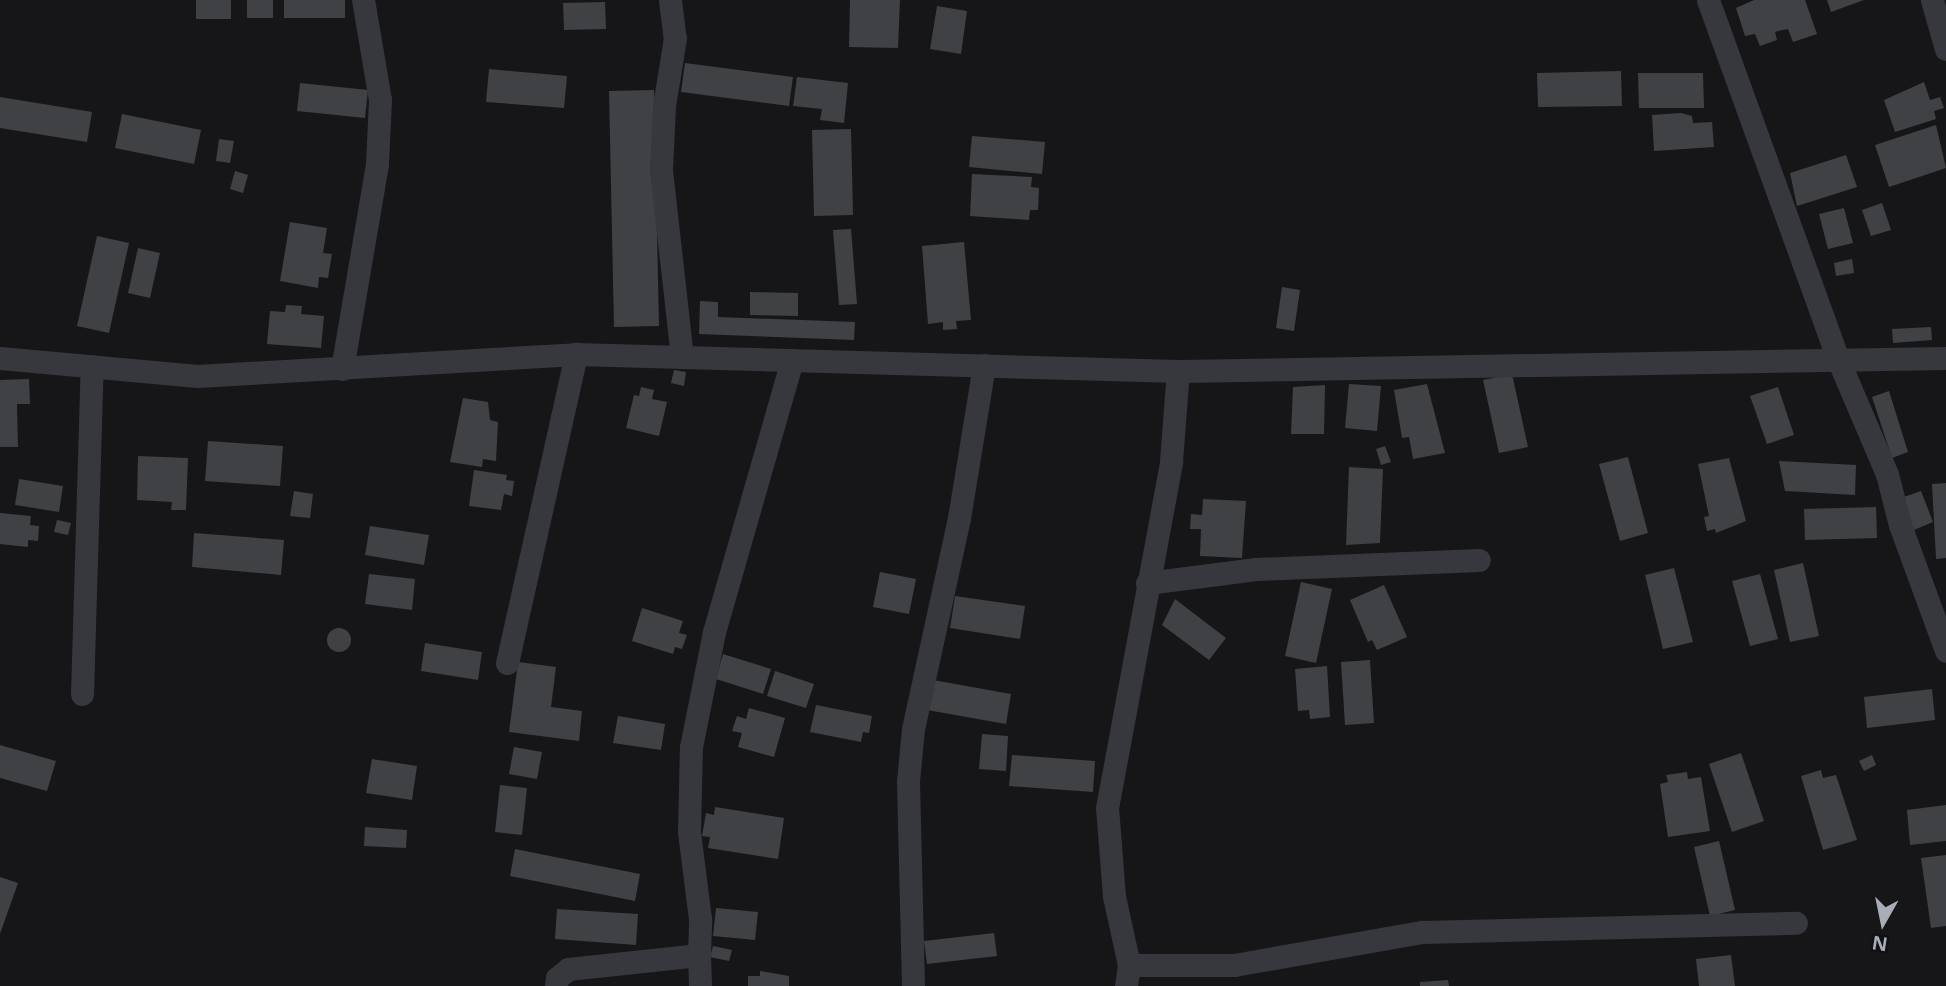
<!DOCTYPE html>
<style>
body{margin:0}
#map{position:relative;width:1946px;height:986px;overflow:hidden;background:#161618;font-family:"Noto Sans",sans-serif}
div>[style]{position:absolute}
.building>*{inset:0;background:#404145}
.round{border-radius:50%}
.minor>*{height:23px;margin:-11.5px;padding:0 11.5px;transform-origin:11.5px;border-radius:11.5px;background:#37383d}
span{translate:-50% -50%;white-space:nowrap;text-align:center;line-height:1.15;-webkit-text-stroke:5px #111113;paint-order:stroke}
.north{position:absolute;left:1848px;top:888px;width:70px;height:70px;-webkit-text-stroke:5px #111113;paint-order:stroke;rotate:189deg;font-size:19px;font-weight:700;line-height:28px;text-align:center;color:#a8adb8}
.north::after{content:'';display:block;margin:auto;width:24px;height:32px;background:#a8adb8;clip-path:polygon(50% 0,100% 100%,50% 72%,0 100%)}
</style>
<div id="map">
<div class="building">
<i style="clip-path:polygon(196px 0,231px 0,231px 19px,196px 19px)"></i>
<i style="clip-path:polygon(247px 0,273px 0,273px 18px,247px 18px)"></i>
<i style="clip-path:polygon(284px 0,345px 0,345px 18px,284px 18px)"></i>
<i style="clip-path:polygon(850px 0,900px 0,898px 48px,849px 47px)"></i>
<i style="clip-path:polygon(1754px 0,1805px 0,1817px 34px,1793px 42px,1788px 29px,1778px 31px,1775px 32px,1777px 40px,1760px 46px,1755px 34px,1745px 36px,1736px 8px)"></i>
<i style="clip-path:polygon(1827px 0,1864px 0,1831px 12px)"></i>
<i style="clip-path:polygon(605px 2px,606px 29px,564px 30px,563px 3px)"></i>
<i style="clip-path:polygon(937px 6px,967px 11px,961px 54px,930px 49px)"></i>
<i style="clip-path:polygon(685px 63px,793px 77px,789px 106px,681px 92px)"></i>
<i style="clip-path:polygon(489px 69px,567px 76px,564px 108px,486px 102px)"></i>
<i style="clip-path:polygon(1621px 71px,1622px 106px,1538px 107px,1537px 73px)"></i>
<i style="clip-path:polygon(1638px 73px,1703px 73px,1704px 108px,1639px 108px)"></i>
<i style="clip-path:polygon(797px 77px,848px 83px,844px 123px,820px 120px,822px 109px,793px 106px)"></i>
<i style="clip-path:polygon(1924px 82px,1930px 100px,1940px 97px,1944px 108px,1934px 111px,1936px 119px,1895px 132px,1884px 100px)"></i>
<i style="clip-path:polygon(300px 83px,368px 90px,365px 118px,297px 111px)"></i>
<i style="clip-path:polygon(654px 90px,659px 326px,614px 327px,609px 91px)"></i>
<i style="clip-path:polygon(0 97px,92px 112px,87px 142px,0 128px)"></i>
<i style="clip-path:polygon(1681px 113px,1692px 116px,1693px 123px,1712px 122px,1714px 147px,1654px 151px,1652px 115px)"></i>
<i style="clip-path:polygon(122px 114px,201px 130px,194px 164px,115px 148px)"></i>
<i style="clip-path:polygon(1936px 125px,1946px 168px,1889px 187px,1875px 145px)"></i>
<i style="clip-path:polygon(851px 129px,853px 215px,814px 216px,812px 130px)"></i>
<i style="clip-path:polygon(972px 136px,1045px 142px,1042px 174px,969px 167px)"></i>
<i style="clip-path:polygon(219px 139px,234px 141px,230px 163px,216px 161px)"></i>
<i style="clip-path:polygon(1846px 155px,1857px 187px,1797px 206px,1790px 173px)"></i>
<i style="clip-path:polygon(235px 171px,248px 175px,243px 193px,230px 189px)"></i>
<i style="clip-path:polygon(972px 174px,1032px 177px,1031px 187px,1039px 188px,1038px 210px,1030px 210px,1029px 220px,970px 216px)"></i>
<i style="clip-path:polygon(1882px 203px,1891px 230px,1871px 236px,1862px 210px)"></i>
<i style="clip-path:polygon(1844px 208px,1853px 243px,1828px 249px,1819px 214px)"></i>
<i style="clip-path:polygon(290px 222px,327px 228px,323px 253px,332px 254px,328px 278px,319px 277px,318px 288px,280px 281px)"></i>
<i style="clip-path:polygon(851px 229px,857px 304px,839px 305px,833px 230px)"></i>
<i style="clip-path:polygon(97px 236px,129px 243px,109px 333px,77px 326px)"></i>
<i style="clip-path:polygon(964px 242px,971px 320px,956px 321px,957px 329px,943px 330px,943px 322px,928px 324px,922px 246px)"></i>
<i style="clip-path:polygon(138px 248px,160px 253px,150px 298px,128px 293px)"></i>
<i style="clip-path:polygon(1852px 259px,1854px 273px,1836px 276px,1834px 263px)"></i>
<i style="clip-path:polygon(1282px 287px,1300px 290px,1294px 331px,1276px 328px)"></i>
<i style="clip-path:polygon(750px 292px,798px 293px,798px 316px,750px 315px)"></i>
<i style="clip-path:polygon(700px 301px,718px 302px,718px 317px,855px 322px,854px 340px,699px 334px)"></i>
<i style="clip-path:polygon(286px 305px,302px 306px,301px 314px,324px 316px,321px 348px,267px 344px,270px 311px,285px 312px)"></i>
<i style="clip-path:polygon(1931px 327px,1932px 340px,1893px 343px,1892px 329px)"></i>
<i style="clip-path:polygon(674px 370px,686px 372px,684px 386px,671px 383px)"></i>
<i style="clip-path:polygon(1512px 374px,1528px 447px,1499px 453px,1483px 380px)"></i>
<i style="clip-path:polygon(29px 379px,30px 404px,17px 404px,18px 447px,0 447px,0 380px)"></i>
<i style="clip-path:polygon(1349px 384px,1381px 386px,1377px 431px,1345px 428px)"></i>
<i style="clip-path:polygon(1427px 384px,1445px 453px,1413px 459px,1409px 437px,1402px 438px,1394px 390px)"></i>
<i style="clip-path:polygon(1325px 385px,1324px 434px,1291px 434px,1293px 387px)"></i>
<i style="clip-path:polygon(641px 387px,654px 390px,652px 399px,667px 402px,659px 436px,626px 428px,634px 395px,639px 396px)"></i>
<i style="clip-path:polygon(1778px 387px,1794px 435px,1767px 444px,1750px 396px)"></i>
<i style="clip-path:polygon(1889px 391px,1908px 452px,1892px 458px,1872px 397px)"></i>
<i style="clip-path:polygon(463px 398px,488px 402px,490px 420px,498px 422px,496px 461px,483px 459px,482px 467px,450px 462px)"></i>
<i style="clip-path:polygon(208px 441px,283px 446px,280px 486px,205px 481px)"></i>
<i style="clip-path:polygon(1385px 446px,1391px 462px,1381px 465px,1376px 449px)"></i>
<i style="clip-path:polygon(138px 456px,188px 458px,186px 510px,171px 510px,172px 502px,137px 500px)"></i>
<i style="clip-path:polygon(1628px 457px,1648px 533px,1620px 541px,1599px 464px)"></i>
<i style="clip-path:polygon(1729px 458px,1746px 521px,1716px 533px,1715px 529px,1707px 531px,1704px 517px,1709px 516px,1698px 464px)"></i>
<i style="clip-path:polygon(1779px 461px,1856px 465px,1855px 495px,1785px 491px)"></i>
<i style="clip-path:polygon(1349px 467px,1383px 469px,1380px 543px,1346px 545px)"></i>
<i style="clip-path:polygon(474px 470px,507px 475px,506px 480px,514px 481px,512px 496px,504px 494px,501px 510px,469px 506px)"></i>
<i style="clip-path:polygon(19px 479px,63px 486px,59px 512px,15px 505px)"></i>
<i style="clip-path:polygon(1946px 483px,1946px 558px,1936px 559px,1932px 484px)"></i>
<i style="clip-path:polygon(294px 491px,313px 494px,310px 518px,290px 516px)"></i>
<i style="clip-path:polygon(1921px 491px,1933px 522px,1914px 530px,1901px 498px)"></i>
<i style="clip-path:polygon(1203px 499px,1246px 501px,1242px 558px,1200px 556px,1201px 529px,1190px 529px,1191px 514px,1202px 515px)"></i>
<i style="clip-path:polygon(1876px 507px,1877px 538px,1805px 540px,1804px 509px)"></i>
<i style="clip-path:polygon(0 513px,31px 516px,30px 525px,39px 526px,38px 541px,28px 540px,28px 547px,0 544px)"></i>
<i style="clip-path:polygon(57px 520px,71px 523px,68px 535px,54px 532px)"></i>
<i style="clip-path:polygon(370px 526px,429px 535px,424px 565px,365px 555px)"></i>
<i style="clip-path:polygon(194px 533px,284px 540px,281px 575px,192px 567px)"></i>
<i style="clip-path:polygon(1803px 563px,1819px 636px,1790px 642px,1774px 570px)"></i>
<i style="clip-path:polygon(1674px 568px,1693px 642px,1663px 649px,1645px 575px)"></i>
<i style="clip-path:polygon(880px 572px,916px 579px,909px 614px,873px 607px)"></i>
<i style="clip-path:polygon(369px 574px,415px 579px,412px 610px,365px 604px)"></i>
<i style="clip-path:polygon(1760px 574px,1778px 639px,1750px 646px,1732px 581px)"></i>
<i style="clip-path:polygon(1301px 582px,1332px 589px,1316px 663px,1285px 656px)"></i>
<i style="clip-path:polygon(1384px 585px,1407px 637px,1377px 650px,1372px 640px,1368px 642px,1350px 600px)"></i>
<i style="clip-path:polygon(955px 596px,1025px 606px,1020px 639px,950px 628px)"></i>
<i style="clip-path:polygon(1175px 599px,1226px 638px,1209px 660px,1162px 625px)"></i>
<i style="clip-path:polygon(642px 608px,683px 621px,679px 633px,687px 635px,682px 649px,675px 647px,673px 654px,632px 641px)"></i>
<i class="round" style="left:327px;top:628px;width:24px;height:24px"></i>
<i style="clip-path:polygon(425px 643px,482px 652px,478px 680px,421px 671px)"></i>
<i style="clip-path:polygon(723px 654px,771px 669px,763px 694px,716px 679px)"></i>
<i style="clip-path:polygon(1370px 660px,1374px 723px,1345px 725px,1341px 662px)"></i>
<i style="clip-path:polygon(518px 662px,556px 667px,551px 707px,582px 711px,579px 741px,509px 732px)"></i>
<i style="clip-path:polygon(1327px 666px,1330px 717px,1310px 719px,1309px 710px,1298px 711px,1295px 669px)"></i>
<i style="clip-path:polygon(775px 671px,814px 684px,806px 708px,767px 696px)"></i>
<i style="clip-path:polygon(933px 680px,1011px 694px,1006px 724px,927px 710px)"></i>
<i style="clip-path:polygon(1932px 689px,1935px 720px,1867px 728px,1864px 697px)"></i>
<i style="clip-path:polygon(816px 705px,872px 716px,869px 733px,863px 732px,861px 742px,810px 732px)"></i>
<i style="clip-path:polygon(749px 708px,785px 718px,774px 757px,738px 747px,742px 733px,732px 731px,737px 716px,746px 719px)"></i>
<i style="clip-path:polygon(618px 716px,665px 724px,661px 750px,613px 743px)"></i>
<i style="clip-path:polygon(982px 734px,1008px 736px,1006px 771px,979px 769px)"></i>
<i style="clip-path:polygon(0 745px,56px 761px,47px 791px,0 778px)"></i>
<i style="clip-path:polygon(514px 747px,542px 752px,537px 779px,509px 774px)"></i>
<i style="clip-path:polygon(1741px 753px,1764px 821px,1732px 832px,1709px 764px)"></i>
<i style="clip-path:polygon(1012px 755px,1095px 761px,1093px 792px,1009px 786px)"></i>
<i style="clip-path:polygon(1872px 755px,1876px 765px,1864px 771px,1859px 761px)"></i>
<i style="clip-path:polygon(372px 759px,417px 766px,412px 800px,366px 793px)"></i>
<i style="clip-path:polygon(1821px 770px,1823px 778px,1836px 775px,1857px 840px,1823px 850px,1801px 776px)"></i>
<i style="clip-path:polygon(1687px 772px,1688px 779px,1701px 777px,1710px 831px,1668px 837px,1660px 784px,1668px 782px,1666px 775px)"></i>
<i style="clip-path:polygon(500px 785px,527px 788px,522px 835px,495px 832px)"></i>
<i style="clip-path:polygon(1946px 805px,1946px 841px,1910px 845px,1907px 810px)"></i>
<i style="clip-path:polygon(715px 807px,784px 818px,778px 859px,708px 848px,710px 837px,702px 836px,706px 813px,714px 815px)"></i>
<i style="clip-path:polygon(365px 827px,407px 830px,406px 848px,364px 846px)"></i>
<i style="clip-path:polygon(1719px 841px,1735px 910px,1710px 916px,1694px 847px)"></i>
<i style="clip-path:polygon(515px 849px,640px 874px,635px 901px,510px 876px)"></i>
<i style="clip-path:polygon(1946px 855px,1946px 926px,1931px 928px,1921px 858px)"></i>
<i style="clip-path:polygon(0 877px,18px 883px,0 934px)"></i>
<i style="clip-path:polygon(716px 908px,758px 912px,755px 940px,713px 936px)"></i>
<i style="clip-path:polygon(557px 909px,638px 914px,636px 945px,555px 939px)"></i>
<i style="clip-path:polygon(994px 933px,997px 956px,927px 964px,924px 941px)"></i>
<i style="clip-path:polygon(713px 946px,732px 950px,729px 961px,710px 957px)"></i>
<i style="clip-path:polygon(1731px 955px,1735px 986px,1699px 986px,1696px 959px)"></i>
<i style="clip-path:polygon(760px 971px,789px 976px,789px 986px,748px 986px,748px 976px,760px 976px)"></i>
<i style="clip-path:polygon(1448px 980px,1449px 986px,1420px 986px,1420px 982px)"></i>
</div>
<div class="minor">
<i style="left:670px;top:0;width:38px;rotate:83deg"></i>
<i style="left:675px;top:38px;width:69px;rotate:99.2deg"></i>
<i style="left:664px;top:106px;width:64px;rotate:92.7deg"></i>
<i style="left:661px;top:170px;width:188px;rotate:83.6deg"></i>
<i style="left:1708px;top:0;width:380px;rotate:70.1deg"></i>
<i style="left:1837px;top:357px;width:127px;rotate:66.9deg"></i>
<i style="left:1887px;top:474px;width:53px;rotate:75.7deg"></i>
<i style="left:1900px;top:525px;width:134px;rotate:69.9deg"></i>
<i style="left:1932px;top:0;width:51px;rotate:74.1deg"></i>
<i style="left:0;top:358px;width:198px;rotate:5.2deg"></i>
<i style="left:197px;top:376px;width:380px;rotate:-3.3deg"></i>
<i style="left:576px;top:354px;width:602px;rotate:1.62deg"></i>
<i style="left:1178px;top:371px;width:768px;rotate:-0.97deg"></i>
<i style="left:342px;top:369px;width:208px;rotate:-80.3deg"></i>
<i style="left:377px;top:164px;width:64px;rotate:-87.3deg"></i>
<i style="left:380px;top:100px;width:101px;rotate:-99.6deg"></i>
<i style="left:1147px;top:583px;width:110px;rotate:-7.3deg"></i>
<i style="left:1256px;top:569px;width:223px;rotate:-2.3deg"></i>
<i style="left:507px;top:663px;width:317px;rotate:-77.4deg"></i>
<i style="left:82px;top:694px;width:328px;rotate:-88.3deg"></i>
<i style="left:699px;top:955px;width:31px;rotate:88deg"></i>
<i style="left:1129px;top:965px;width:105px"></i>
<i style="left:1234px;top:965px;width:191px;rotate:-10deg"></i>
<i style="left:1422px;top:932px;width:374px;rotate:-1.4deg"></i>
<i style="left:556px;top:986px;width:8px;rotate:-83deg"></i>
<i style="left:557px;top:978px;width:14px;rotate:-39deg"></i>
<i style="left:568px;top:969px;width:132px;rotate:-6.1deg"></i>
<i style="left:699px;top:955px;width:36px;rotate:-88deg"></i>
<i style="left:700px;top:919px;width:88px;rotate:-97.2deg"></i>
<i style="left:689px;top:832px;width:85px;rotate:-88.7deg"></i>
<i style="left:691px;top:747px;width:117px;rotate:-78.7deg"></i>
<i style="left:714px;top:632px;width:283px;rotate:-74deg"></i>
<i style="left:913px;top:986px;width:205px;rotate:-91.4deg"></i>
<i style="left:908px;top:781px;width:52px;rotate:-84.5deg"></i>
<i style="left:913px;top:729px;width:216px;rotate:-77.7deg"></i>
<i style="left:959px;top:518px;width:155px;rotate:-80.7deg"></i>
<i style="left:1126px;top:986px;width:21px;rotate:-82deg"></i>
<i style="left:1129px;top:965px;width:71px;rotate:-102.3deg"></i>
<i style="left:1114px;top:896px;width:88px;rotate:-94.5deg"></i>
<i style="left:1107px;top:808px;width:353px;rotate:-79.5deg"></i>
<i style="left:1171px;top:461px;width:90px;rotate:-85.6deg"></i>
</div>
<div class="north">N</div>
</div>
